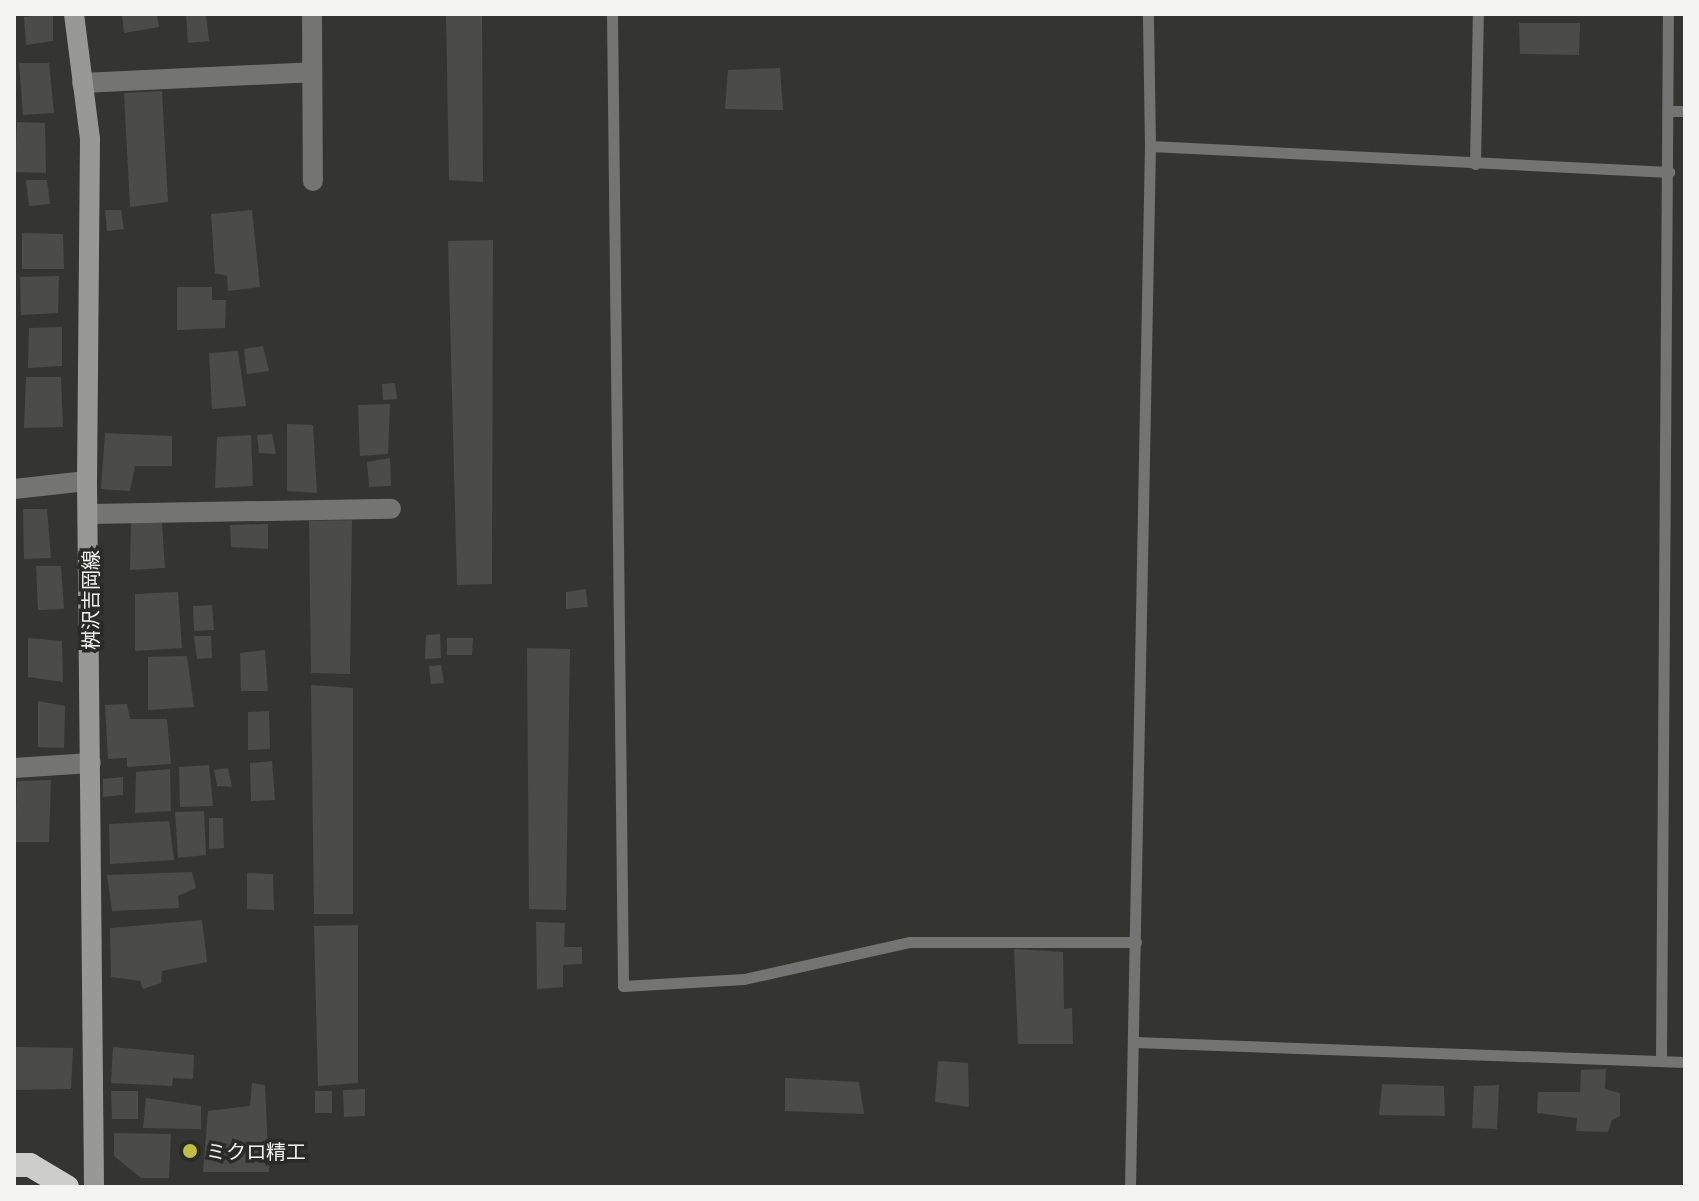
<!DOCTYPE html>
<meta charset="utf-8">
<style>
body{margin:0}
#map{position:relative;width:1699px;height:1201px;overflow:hidden;background:#343431;font-family:Manrope,"Noto Sans JP",sans-serif}
div>[style]{position:absolute}
.building>*{inset:0;background:#4b4b48}
.lane>*{height:11px;margin:-5.5px;padding:0 5.5px;transform-origin:5.5px;border-radius:5.5px;background:#747473}
.street>*{height:20px;margin:-10px;padding:0 10px;transform-origin:10px;border-radius:10px;background:#747473}
.secondary>*{height:20px;margin:-10px;padding:0 10px;transform-origin:10px;border-radius:10px;background:#989896}
.highway>*{height:24px;margin:-12px;padding:0 12px;transform-origin:12px;border-radius:12px;background:#cdcdca}
.dots>*{width:22px;height:22px;translate:-50% -50%;box-sizing:border-box;border:4px solid #2a2a27;border-radius:50%}
span{translate:-50% -50%;white-space:nowrap;text-align:center;line-height:1.15;-webkit-text-stroke:7px #2a2a27;paint-order:stroke}
.street-label{font-size:20px;color:#f4f4f2}
.poi-label{font-size:20px;color:#f4f4f2}
.left{translate:0 -50%;text-align:left}
.frame{position:absolute;inset:0;border:16px solid #f4f4f2;pointer-events:none}
</style>
<div id="map">
<div class="building">
<i style="clip-path:polygon(53px 14px,53px 41px,26px 45px,24px 17px)"></i>
<i style="clip-path:polygon(122px 14px,157px 14px,159px 27px,124px 33px)"></i>
<i style="clip-path:polygon(186px 14px,206px 14px,209px 41px,188px 43px)"></i>
<i style="clip-path:polygon(446px 14px,482px 14px,483px 182px,449px 180px)"></i>
<i style="clip-path:polygon(1519px 23px,1580px 23px,1579px 55px,1520px 54px)"></i>
<i style="clip-path:polygon(19px 63px,49px 63px,54px 113px,23px 115px)"></i>
<i style="clip-path:polygon(780px 68px,783px 110px,725px 109px,728px 70px)"></i>
<i style="clip-path:polygon(162px 91px,168px 202px,130px 207px,124px 93px)"></i>
<i style="clip-path:polygon(17px 122px,45px 123px,46px 173px,15px 172px)"></i>
<i style="clip-path:polygon(26px 180px,47px 180px,50px 204px,29px 206px)"></i>
<i style="clip-path:polygon(105px 210px,121px 210px,124px 229px,107px 231px)"></i>
<i style="clip-path:polygon(252px 210px,260px 287px,228px 291px,227px 276px,215px 273px,211px 214px)"></i>
<i style="clip-path:polygon(22px 233px,63px 234px,64px 269px,22px 269px)"></i>
<i style="clip-path:polygon(493px 240px,492px 584px,457px 585px,448px 241px)"></i>
<i style="clip-path:polygon(59px 276px,58px 313px,21px 315px,20px 277px)"></i>
<i style="clip-path:polygon(177px 287px,212px 287px,212px 300px,226px 300px,225px 328px,177px 330px)"></i>
<i style="clip-path:polygon(62px 327px,62px 366px,28px 368px,29px 328px)"></i>
<i style="clip-path:polygon(263px 346px,269px 371px,247px 374px,244px 349px)"></i>
<i style="clip-path:polygon(238px 351px,246px 406px,212px 409px,209px 353px)"></i>
<i style="clip-path:polygon(26px 377px,61px 377px,63px 427px,24px 428px)"></i>
<i style="clip-path:polygon(395px 383px,397px 399px,383px 400px,382px 384px)"></i>
<i style="clip-path:polygon(390px 404px,388px 454px,360px 456px,358px 405px)"></i>
<i style="clip-path:polygon(287px 424px,313px 425px,317px 493px,287px 491px)"></i>
<i style="clip-path:polygon(105px 433px,172px 436px,172px 466px,135px 466px,130px 491px,101px 489px)"></i>
<i style="clip-path:polygon(272px 434px,276px 454px,259px 453px,257px 435px)"></i>
<i style="clip-path:polygon(251px 435px,253px 486px,215px 488px,217px 437px)"></i>
<i style="clip-path:polygon(390px 458px,391px 486px,369px 487px,367px 462px)"></i>
<i style="clip-path:polygon(23px 509px,47px 509px,51px 558px,24px 559px)"></i>
<i style="clip-path:polygon(352px 520px,350px 674px,311px 673px,309px 521px)"></i>
<i style="clip-path:polygon(131px 522px,162px 523px,165px 568px,130px 570px)"></i>
<i style="clip-path:polygon(268px 524px,268px 549px,231px 547px,230px 525px)"></i>
<i style="clip-path:polygon(36px 566px,61px 566px,64px 609px,38px 610px)"></i>
<i style="clip-path:polygon(586px 589px,588px 607px,566px 609px,566px 592px)"></i>
<i style="clip-path:polygon(178px 592px,182px 648px,135px 651px,135px 594px)"></i>
<i style="clip-path:polygon(212px 605px,214px 630px,194px 631px,193px 606px)"></i>
<i style="clip-path:polygon(440px 634px,441px 658px,425px 659px,426px 635px)"></i>
<i style="clip-path:polygon(194px 636px,211px 636px,212px 658px,197px 659px)"></i>
<i style="clip-path:polygon(28px 638px,62px 641px,63px 682px,28px 677px)"></i>
<i style="clip-path:polygon(447px 638px,473px 638px,472px 655px,447px 655px)"></i>
<i style="clip-path:polygon(527px 648px,570px 649px,566px 910px,529px 909px)"></i>
<i style="clip-path:polygon(265px 650px,268px 691px,241px 691px,240px 653px)"></i>
<i style="clip-path:polygon(187px 656px,194px 707px,148px 710px,148px 657px)"></i>
<i style="clip-path:polygon(441px 665px,444px 683px,431px 684px,429px 666px)"></i>
<i style="clip-path:polygon(311px 685px,353px 688px,353px 914px,314px 914px)"></i>
<i style="clip-path:polygon(38px 701px,65px 706px,64px 748px,38px 747px)"></i>
<i style="clip-path:polygon(127px 704px,130px 719px,167px 719px,171px 764px,127px 767px,127px 758px,108px 759px,105px 705px)"></i>
<i style="clip-path:polygon(269px 711px,270px 749px,248px 750px,248px 712px)"></i>
<i style="clip-path:polygon(272px 761px,275px 800px,251px 801px,250px 763px)"></i>
<i style="clip-path:polygon(209px 765px,213px 806px,180px 807px,179px 767px)"></i>
<i style="clip-path:polygon(228px 768px,232px 787px,217px 786px,214px 770px)"></i>
<i style="clip-path:polygon(170px 769px,171px 811px,135px 813px,136px 772px)"></i>
<i style="clip-path:polygon(123px 777px,123px 795px,103px 797px,103px 779px)"></i>
<i style="clip-path:polygon(51px 780px,49px 842px,15px 842px,17px 781px)"></i>
<i style="clip-path:polygon(204px 811px,206px 855px,178px 858px,175px 812px)"></i>
<i style="clip-path:polygon(209px 818px,223px 818px,224px 848px,209px 849px)"></i>
<i style="clip-path:polygon(169px 821px,174px 860px,110px 864px,109px 824px)"></i>
<i style="clip-path:polygon(192px 872px,196px 888px,178px 896px,179px 908px,112px 911px,107px 875px)"></i>
<i style="clip-path:polygon(247px 873px,273px 874px,274px 910px,247px 909px)"></i>
<i style="clip-path:polygon(202px 920px,207px 962px,162px 971px,161px 983px,143px 989px,140px 981px,111px 977px,110px 928px)"></i>
<i style="clip-path:polygon(536px 922px,565px 923px,564px 947px,582px 947px,582px 964px,563px 965px,563px 987px,537px 989px)"></i>
<i style="clip-path:polygon(358px 925px,358px 1083px,318px 1086px,314px 926px)"></i>
<i style="clip-path:polygon(1014px 949px,1063px 952px,1064px 1009px,1072px 1008px,1073px 1044px,1018px 1044px)"></i>
<i style="clip-path:polygon(14px 1047px,73px 1048px,71px 1089px,14px 1090px)"></i>
<i style="clip-path:polygon(113px 1047px,194px 1055px,193px 1079px,173px 1078px,172px 1086px,111px 1083px)"></i>
<i style="clip-path:polygon(938px 1061px,968px 1063px,969px 1107px,935px 1102px)"></i>
<i style="clip-path:polygon(1606px 1069px,1605px 1089px,1620px 1093px,1620px 1116px,1612px 1120px,1608px 1132px,1576px 1131px,1577px 1118px,1537px 1113px,1538px 1092px,1580px 1092px,1581px 1070px)"></i>
<i style="clip-path:polygon(785px 1078px,859px 1082px,864px 1114px,785px 1111px)"></i>
<i style="clip-path:polygon(252px 1083px,265px 1085px,269px 1172px,203px 1172px,208px 1111px,250px 1106px)"></i>
<i style="clip-path:polygon(1382px 1084px,1444px 1086px,1445px 1116px,1379px 1115px)"></i>
<i style="clip-path:polygon(1499px 1085px,1497px 1129px,1472px 1128px,1474px 1086px)"></i>
<i style="clip-path:polygon(365px 1089px,365px 1116px,344px 1117px,343px 1090px)"></i>
<i style="clip-path:polygon(111px 1091px,138px 1091px,138px 1119px,112px 1119px)"></i>
<i style="clip-path:polygon(315px 1091px,332px 1091px,332px 1113px,315px 1113px)"></i>
<i style="clip-path:polygon(146px 1098px,201px 1106px,201px 1129px,143px 1128px)"></i>
<i style="clip-path:polygon(114px 1133px,171px 1134px,169px 1178px,141px 1178px,114px 1156px)"></i>
</div>
<div class="lane">
<i style="left:612px;top:14px;width:972px;rotate:89.35deg"></i>
<i style="left:623px;top:986px;width:121px;rotate:-3.3deg"></i>
<i style="left:744px;top:979px;width:170px;rotate:-12.6deg"></i>
<i style="left:910px;top:942px;width:226px"></i>
<i style="left:1668px;top:111px;width:17px"></i>
<i style="left:1150px;top:146px;width:520px;rotate:2.87deg"></i>
<i style="left:1475px;top:164px;width:150px;rotate:-88.9deg"></i>
<i style="left:1135px;top:1042px;width:550px;rotate:2.08deg"></i>
<i style="left:1661px;top:1061px;width:1047px;rotate:-89.62deg"></i>
<i style="left:1130px;top:1187px;width:1041px;rotate:-88.9deg"></i>
<i style="left:1150px;top:146px;width:132px;rotate:-90.9deg"></i>
</div>
<div class="street">
<i style="left:312px;top:14px;width:167px;rotate:89.7deg"></i>
<i style="left:82px;top:83px;width:230px;rotate:-2.7deg"></i>
<i style="left:14px;top:489px;width:73px;rotate:-6.3deg"></i>
<i style="left:90px;top:514px;width:301px;rotate:-1deg"></i>
<i style="left:14px;top:768px;width:77px;rotate:-3.7deg"></i>
</div>
<div class="secondary">
<i style="left:74px;top:14px;width:126px;rotate:82.7deg"></i>
<i style="left:90px;top:139px;width:342px;rotate:90.5deg"></i>
<i style="left:87px;top:481px;width:706px;rotate:89.43deg"></i>
</div>
<div class="highway">
<i style="left:14px;top:1165px;width:16px"></i>
<i style="left:30px;top:1165px;width:43px;rotate:30.7deg"></i>
</div>
<div class="dots">
<i style="left:190px;top:1151px;background:#c0be40"></i>
</div>
<div class="street-label">
<span style="left:90px;top:600px;rotate:-90deg">桝沢吉岡線</span>
</div>
<div class="poi-label">
<span class="left" style="left:206px;top:1151px">ミクロ精工</span>
</div>
<div class="frame"></div>
</div>
